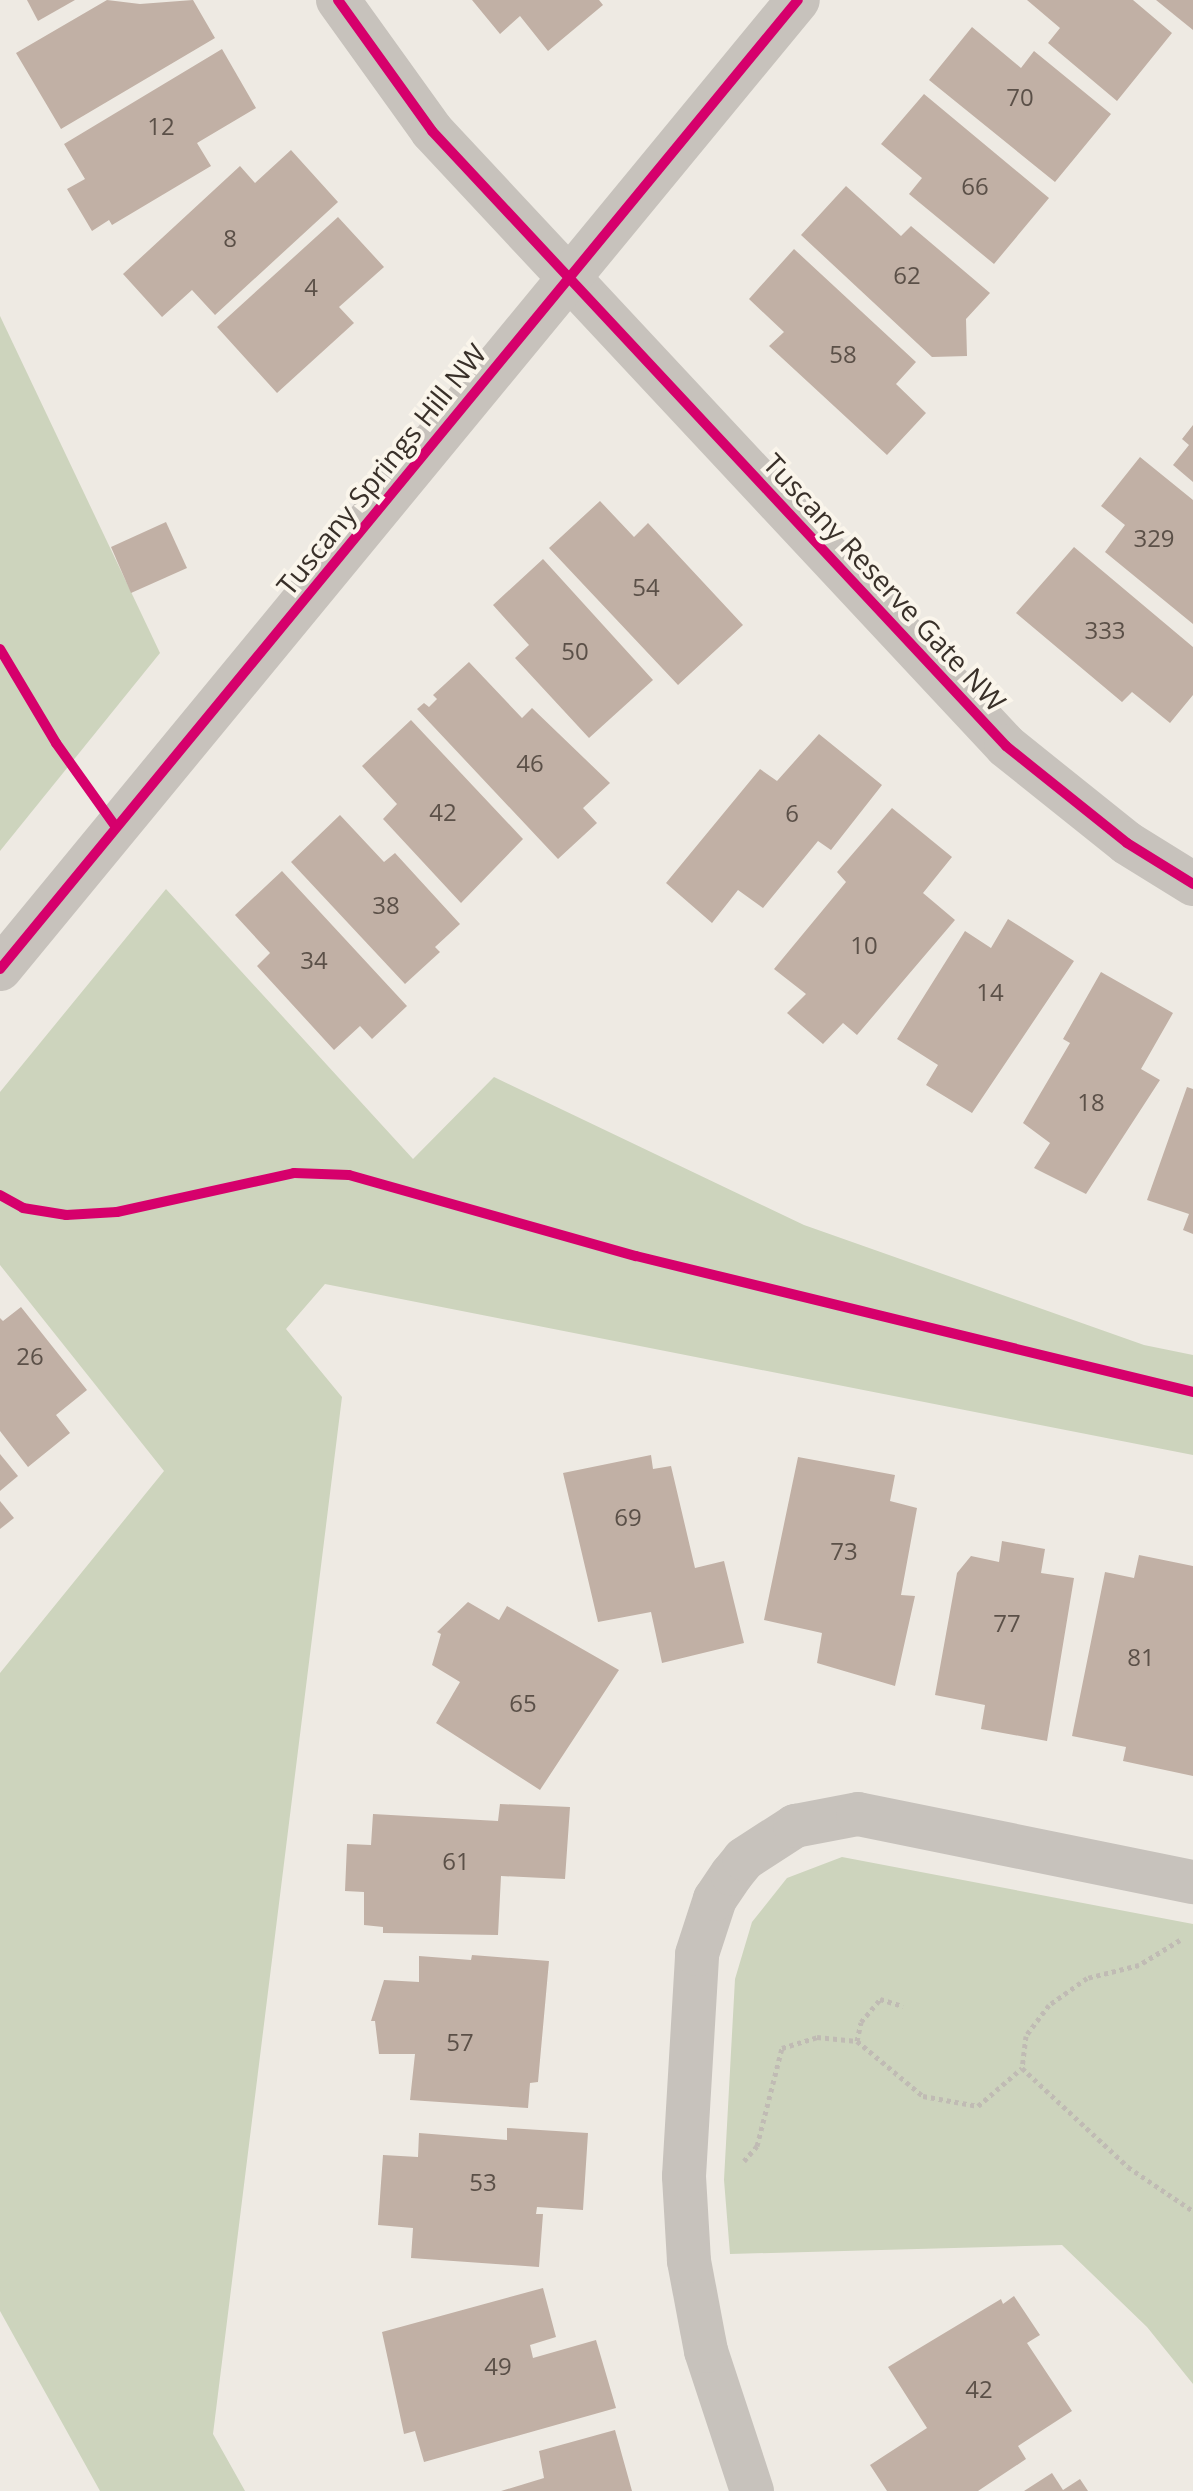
<!DOCTYPE html>
<style>
body{margin:0}
#map{position:relative;width:1193px;height:2491px;overflow:hidden;background:#eeeae3;font-family:"Open Sans",sans-serif}
div>[style]{position:absolute}
.green>*{inset:0;background:#cdd4bd}
.building>*{inset:0;background:#c1b0a5}
.path>*{height:5px;margin-top:-2.5px;transform-origin:0;background:repeating-linear-gradient(90deg,#c0bbb4 0 4px,transparent 0 8px)}
.minor>*{height:44px;margin:-22px;padding:0 22px;transform-origin:22px;border-radius:22px;background:#c7c2bc}
.cycleway>*{height:10px;margin:-5px;padding:0 5px;transform-origin:5px;border-radius:5px;background:#d6006c}
span{translate:-50% -50%;white-space:nowrap;text-align:center;line-height:1.15;-webkit-text-stroke:8px #faf5eb;paint-order:stroke}
.number-label{font-size:24px;color:#5b5048}
.number-label span{-webkit-text-stroke-width:0}
.street-label{font-size:28px;color:#393029}
</style>
<div id="map">
<div class="green">
<i style="clip-path:polygon(0 316px,160px 653px,0 851px)"></i>
<i style="clip-path:polygon(166px 889px,413px 1159px,494px 1077px,804px 1225px,1144px 1345px,1193px 1355px,1193px 1455px,325px 1284px,286px 1329px,342px 1397px,213px 2434px,245px 2491px,100px 2491px,0 2311px,0 1673px,164px 1471px,0 1265px,0 1092px)"></i>
<i style="clip-path:polygon(842px 1857px,1193px 1924px,1193px 2384px,1147px 2327px,1062px 2245px,730px 2254px,724px 2180px,735px 1979px,752px 1922px,787px 1878px)"></i>
</div>
<div class="building">
<i style="clip-path:polygon(27px 0,75px 0,38px 21px)"></i>
<i style="clip-path:polygon(107px 0,140px 4px,193px 0,215px 38px,61px 129px,16px 53px)"></i>
<i style="clip-path:polygon(472px 0,599px 0,603px 5px,548px 51px,520px 16px,500px 34px)"></i>
<i style="clip-path:polygon(1027px 0,1133px 0,1172px 33px,1117px 101px,1048px 43px,1060px 28px)"></i>
<i style="clip-path:polygon(1156px 0,1193px 0,1193px 30px)"></i>
<i style="clip-path:polygon(972px 27px,1021px 68px,1034px 51px,1111px 114px,1055px 182px,929px 80px)"></i>
<i style="clip-path:polygon(222px 49px,256px 108px,197px 143px,211px 166px,112px 225px,109px 220px,92px 231px,67px 189px,85px 179px,64px 144px)"></i>
<i style="clip-path:polygon(924px 94px,1049px 198px,994px 264px,909px 194px,922px 178px,881px 144px)"></i>
<i style="clip-path:polygon(291px 150px,338px 202px,215px 315px,192px 290px,162px 317px,123px 274px,240px 166px,255px 183px)"></i>
<i style="clip-path:polygon(846px 186px,901px 236px,911px 226px,990px 293px,966px 319px,967px 356px,932px 357px,801px 235px)"></i>
<i style="clip-path:polygon(338px 217px,384px 267px,339px 307px,354px 323px,277px 393px,217px 327px)"></i>
<i style="clip-path:polygon(794px 249px,916px 362px,896px 384px,926px 413px,887px 455px,769px 346px,784px 332px,749px 299px)"></i>
<i style="clip-path:polygon(1193px 425px,1193px 482px,1173px 465px,1189px 445px,1182px 439px)"></i>
<i style="clip-path:polygon(1140px 457px,1193px 500px,1193px 624px,1105px 552px,1125px 525px,1101px 506px)"></i>
<i style="clip-path:polygon(600px 501px,634px 537px,648px 523px,743px 625px,678px 685px,549px 548px)"></i>
<i style="clip-path:polygon(166px 522px,187px 568px,131px 593px,111px 547px)"></i>
<i style="clip-path:polygon(1074px 547px,1193px 647px,1193px 695px,1170px 723px,1132px 692px,1122px 702px,1016px 613px)"></i>
<i style="clip-path:polygon(543px 559px,653px 680px,589px 738px,515px 658px,529px 645px,493px 605px)"></i>
<i style="clip-path:polygon(469px 662px,522px 718px,532px 708px,610px 783px,583px 808px,597px 823px,558px 859px,417px 709px,424px 703px,429px 707px,437px 699px,433px 695px)"></i>
<i style="clip-path:polygon(411px 720px,523px 839px,461px 903px,383px 819px,397px 804px,362px 766px)"></i>
<i style="clip-path:polygon(819px 734px,882px 785px,831px 850px,818px 841px,763px 908px,738px 890px,712px 923px,666px 883px,760px 769px,777px 781px)"></i>
<i style="clip-path:polygon(892px 808px,952px 857px,923px 893px,955px 920px,857px 1035px,843px 1023px,823px 1044px,787px 1013px,806px 994px,774px 969px,846px 882px,837px 872px)"></i>
<i style="clip-path:polygon(340px 815px,384px 862px,395px 853px,460px 924px,435px 947px,440px 952px,405px 984px,291px 862px)"></i>
<i style="clip-path:polygon(282px 871px,407px 1006px,372px 1039px,360px 1026px,334px 1050px,257px 966px,270px 953px,235px 915px)"></i>
<i style="clip-path:polygon(1008px 919px,1074px 961px,972px 1113px,926px 1085px,938px 1065px,897px 1039px,965px 931px,991px 948px)"></i>
<i style="clip-path:polygon(1101px 972px,1173px 1013px,1141px 1069px,1160px 1080px,1086px 1194px,1034px 1168px,1050px 1143px,1023px 1123px,1070px 1043px,1063px 1039px)"></i>
<i style="clip-path:polygon(1187px 1087px,1193px 1089px,1193px 1234px,1183px 1230px,1189px 1214px,1147px 1200px)"></i>
<i style="clip-path:polygon(21px 1307px,87px 1390px,56px 1415px,70px 1433px,28px 1467px,0 1431px,0 1318px,3px 1321px)"></i>
<i style="clip-path:polygon(0 1454px,18px 1476px,0 1491px)"></i>
<i style="clip-path:polygon(651px 1455px,653px 1469px,671px 1466px,695px 1568px,724px 1561px,744px 1643px,662px 1663px,651px 1612px,598px 1622px,563px 1473px)"></i>
<i style="clip-path:polygon(798px 1457px,895px 1475px,890px 1501px,917px 1508px,901px 1595px,915px 1596px,895px 1686px,817px 1663px,822px 1633px,764px 1620px)"></i>
<i style="clip-path:polygon(0 1501px,14px 1518px,0 1529px)"></i>
<i style="clip-path:polygon(1002px 1541px,1045px 1549px,1041px 1573px,1074px 1578px,1047px 1741px,981px 1729px,985px 1705px,935px 1695px,957px 1573px,971px 1556px,999px 1562px)"></i>
<i style="clip-path:polygon(1139px 1555px,1193px 1566px,1193px 1776px,1123px 1761px,1126px 1747px,1072px 1736px,1105px 1572px,1134px 1578px)"></i>
<i style="clip-path:polygon(468px 1602px,499px 1620px,507px 1606px,619px 1670px,540px 1790px,436px 1723px,460px 1682px,432px 1665px,441px 1634px,437px 1632px)"></i>
<i style="clip-path:polygon(500px 1804px,570px 1807px,565px 1879px,501px 1876px,498px 1935px,383px 1933px,383px 1927px,364px 1925px,364px 1892px,345px 1891px,347px 1844px,371px 1845px,373px 1814px,498px 1821px)"></i>
<i style="clip-path:polygon(472px 1955px,549px 1961px,538px 2082px,530px 2083px,528px 2108px,410px 2100px,415px 2054px,379px 2054px,375px 2021px,371px 2021px,384px 1980px,419px 1982px,419px 1956px,471px 1960px)"></i>
<i style="clip-path:polygon(507px 2128px,588px 2133px,583px 2210px,537px 2207px,536px 2214px,543px 2214px,539px 2267px,411px 2258px,413px 2228px,378px 2225px,383px 2155px,418px 2157px,419px 2133px,507px 2140px)"></i>
<i style="clip-path:polygon(543px 2288px,556px 2337px,530px 2345px,533px 2358px,596px 2340px,616px 2408px,424px 2462px,415px 2431px,404px 2434px,382px 2332px)"></i>
<i style="clip-path:polygon(1014px 2296px,1040px 2335px,1027px 2343px,1072px 2411px,1018px 2446px,1026px 2459px,978px 2491px,887px 2491px,870px 2465px,927px 2428px,888px 2367px,1001px 2299px,1003px 2304px)"></i>
<i style="clip-path:polygon(615px 2430px,632px 2491px,501px 2491px,544px 2478px,539px 2451px)"></i>
<i style="clip-path:polygon(1052px 2473px,1063px 2490px,1080px 2479px,1088px 2491px,1024px 2491px)"></i>
</div>
<div class="path">
<i style="left:1180px;top:1940px;width:48px;rotate:148.6deg"></i>
<i style="left:1139px;top:1965px;width:54px;rotate:166deg"></i>
<i style="left:1087px;top:1978px;width:47px;rotate:144.6deg"></i>
<i style="left:1049px;top:2005px;width:39px;rotate:127deg"></i>
<i style="left:1026px;top:2036px;width:32px;rotate:97deg"></i>
<i style="left:1022px;top:2068px;width:145px;rotate:43deg"></i>
<i style="left:1128px;top:2167px;width:78px;rotate:34.1deg"></i>
<i style="left:857px;top:2041px;width:19px;rotate:-78deg"></i>
<i style="left:861px;top:2022px;width:30px;rotate:-50deg"></i>
<i style="left:880px;top:1999px;width:24px;rotate:17deg"></i>
<i style="left:744px;top:2161px;width:20px;rotate:-49deg"></i>
<i style="left:757px;top:2146px;width:101px;rotate:-75.7deg"></i>
<i style="left:782px;top:2048px;width:37px;rotate:-17deg"></i>
<i style="left:817px;top:2037px;width:40px;rotate:5.7deg"></i>
<i style="left:857px;top:2041px;width:86px;rotate:39.8deg"></i>
<i style="left:923px;top:2096px;width:56px;rotate:10.3deg"></i>
<i style="left:978px;top:2106px;width:58px;rotate:-40.8deg"></i>
</div>
<div class="minor">
<i style="left:338px;top:0;width:161px;rotate:54.3deg"></i>
<i style="left:432px;top:131px;width:841px;rotate:46.97deg"></i>
<i style="left:1006px;top:746px;width:155px;rotate:38.7deg"></i>
<i style="left:1127px;top:843px;width:78px;rotate:31.8deg"></i>
<i style="left:0;top:969px;width:1255px;rotate:-50.53deg"></i>
<i style="left:752px;top:2491px;width:147px;rotate:-108.2deg"></i>
<i style="left:706px;top:2351px;width:92px;rotate:-100.7deg"></i>
<i style="left:689px;top:2261px;width:85px;rotate:-93.4deg"></i>
<i style="left:684px;top:2176px;width:222px;rotate:-86.6deg"></i>
<i style="left:697px;top:1954px;width:58px;rotate:-71.9deg"></i>
<i style="left:715px;top:1899px;width:30px;rotate:-56deg"></i>
<i style="left:732px;top:1874px;width:19px;rotate:-51deg"></i>
<i style="left:744px;top:1859px;width:61px;rotate:-32.9deg"></i>
<i style="left:795px;top:1826px;width:64px;rotate:-10.8deg"></i>
<i style="left:858px;top:1814px;width:342px;rotate:11.5deg"></i>
</div>
<div class="cycleway">
<i style="left:338px;top:0;width:161px;rotate:54.3deg"></i>
<i style="left:432px;top:131px;width:841px;rotate:46.97deg"></i>
<i style="left:1006px;top:746px;width:155px;rotate:38.7deg"></i>
<i style="left:1127px;top:843px;width:78px;rotate:31.8deg"></i>
<i style="left:0;top:649px;width:109px;rotate:59.2deg"></i>
<i style="left:56px;top:743px;width:103px;rotate:54.5deg"></i>
<i style="left:0;top:969px;width:1255px;rotate:-50.53deg"></i>
<i style="left:0;top:1195px;width:26px;rotate:29deg"></i>
<i style="left:23px;top:1208px;width:44px;rotate:9.2deg"></i>
<i style="left:66px;top:1215px;width:51px;rotate:-3.4deg"></i>
<i style="left:117px;top:1212px;width:181px;rotate:-12.4deg"></i>
<i style="left:294px;top:1173px;width:55px;rotate:2.1deg"></i>
<i style="left:349px;top:1175px;width:298px;rotate:15.8deg"></i>
<i style="left:636px;top:1256px;width:573px;rotate:13.72deg"></i>
</div>
<div class="number-label">
<span style="left:1020px;top:97px">70</span>
<span style="left:161px;top:126px">12</span>
<span style="left:975px;top:186px">66</span>
<span style="left:230px;top:238px">8</span>
<span style="left:907px;top:275px">62</span>
<span style="left:311px;top:287px">4</span>
<span style="left:843px;top:354px">58</span>
<span style="left:1154px;top:538px">329</span>
<span style="left:646px;top:587px">54</span>
<span style="left:1105px;top:630px">333</span>
<span style="left:575px;top:651px">50</span>
<span style="left:530px;top:763px">46</span>
<span style="left:443px;top:812px">42</span>
<span style="left:792px;top:813px">6</span>
<span style="left:386px;top:905px">38</span>
<span style="left:864px;top:945px">10</span>
<span style="left:314px;top:960px">34</span>
<span style="left:990px;top:992px">14</span>
<span style="left:1091px;top:1102px">18</span>
<span style="left:30px;top:1356px">26</span>
<span style="left:628px;top:1517px">69</span>
<span style="left:844px;top:1551px">73</span>
<span style="left:1007px;top:1623px">77</span>
<span style="left:1141px;top:1657px">81</span>
<span style="left:523px;top:1703px">65</span>
<span style="left:456px;top:1861px">61</span>
<span style="left:460px;top:2042px">57</span>
<span style="left:483px;top:2182px">53</span>
<span style="left:498px;top:2366px">49</span>
<span style="left:979px;top:2389px">42</span>
</div>
<div class="street-label">
<span style="left:381px;top:469px;rotate:-51deg">Tuscany Springs Hill NW</span>
<span style="left:885px;top:582px;rotate:47deg">Tuscany Reserve Gate NW</span>
</div>
</div>
